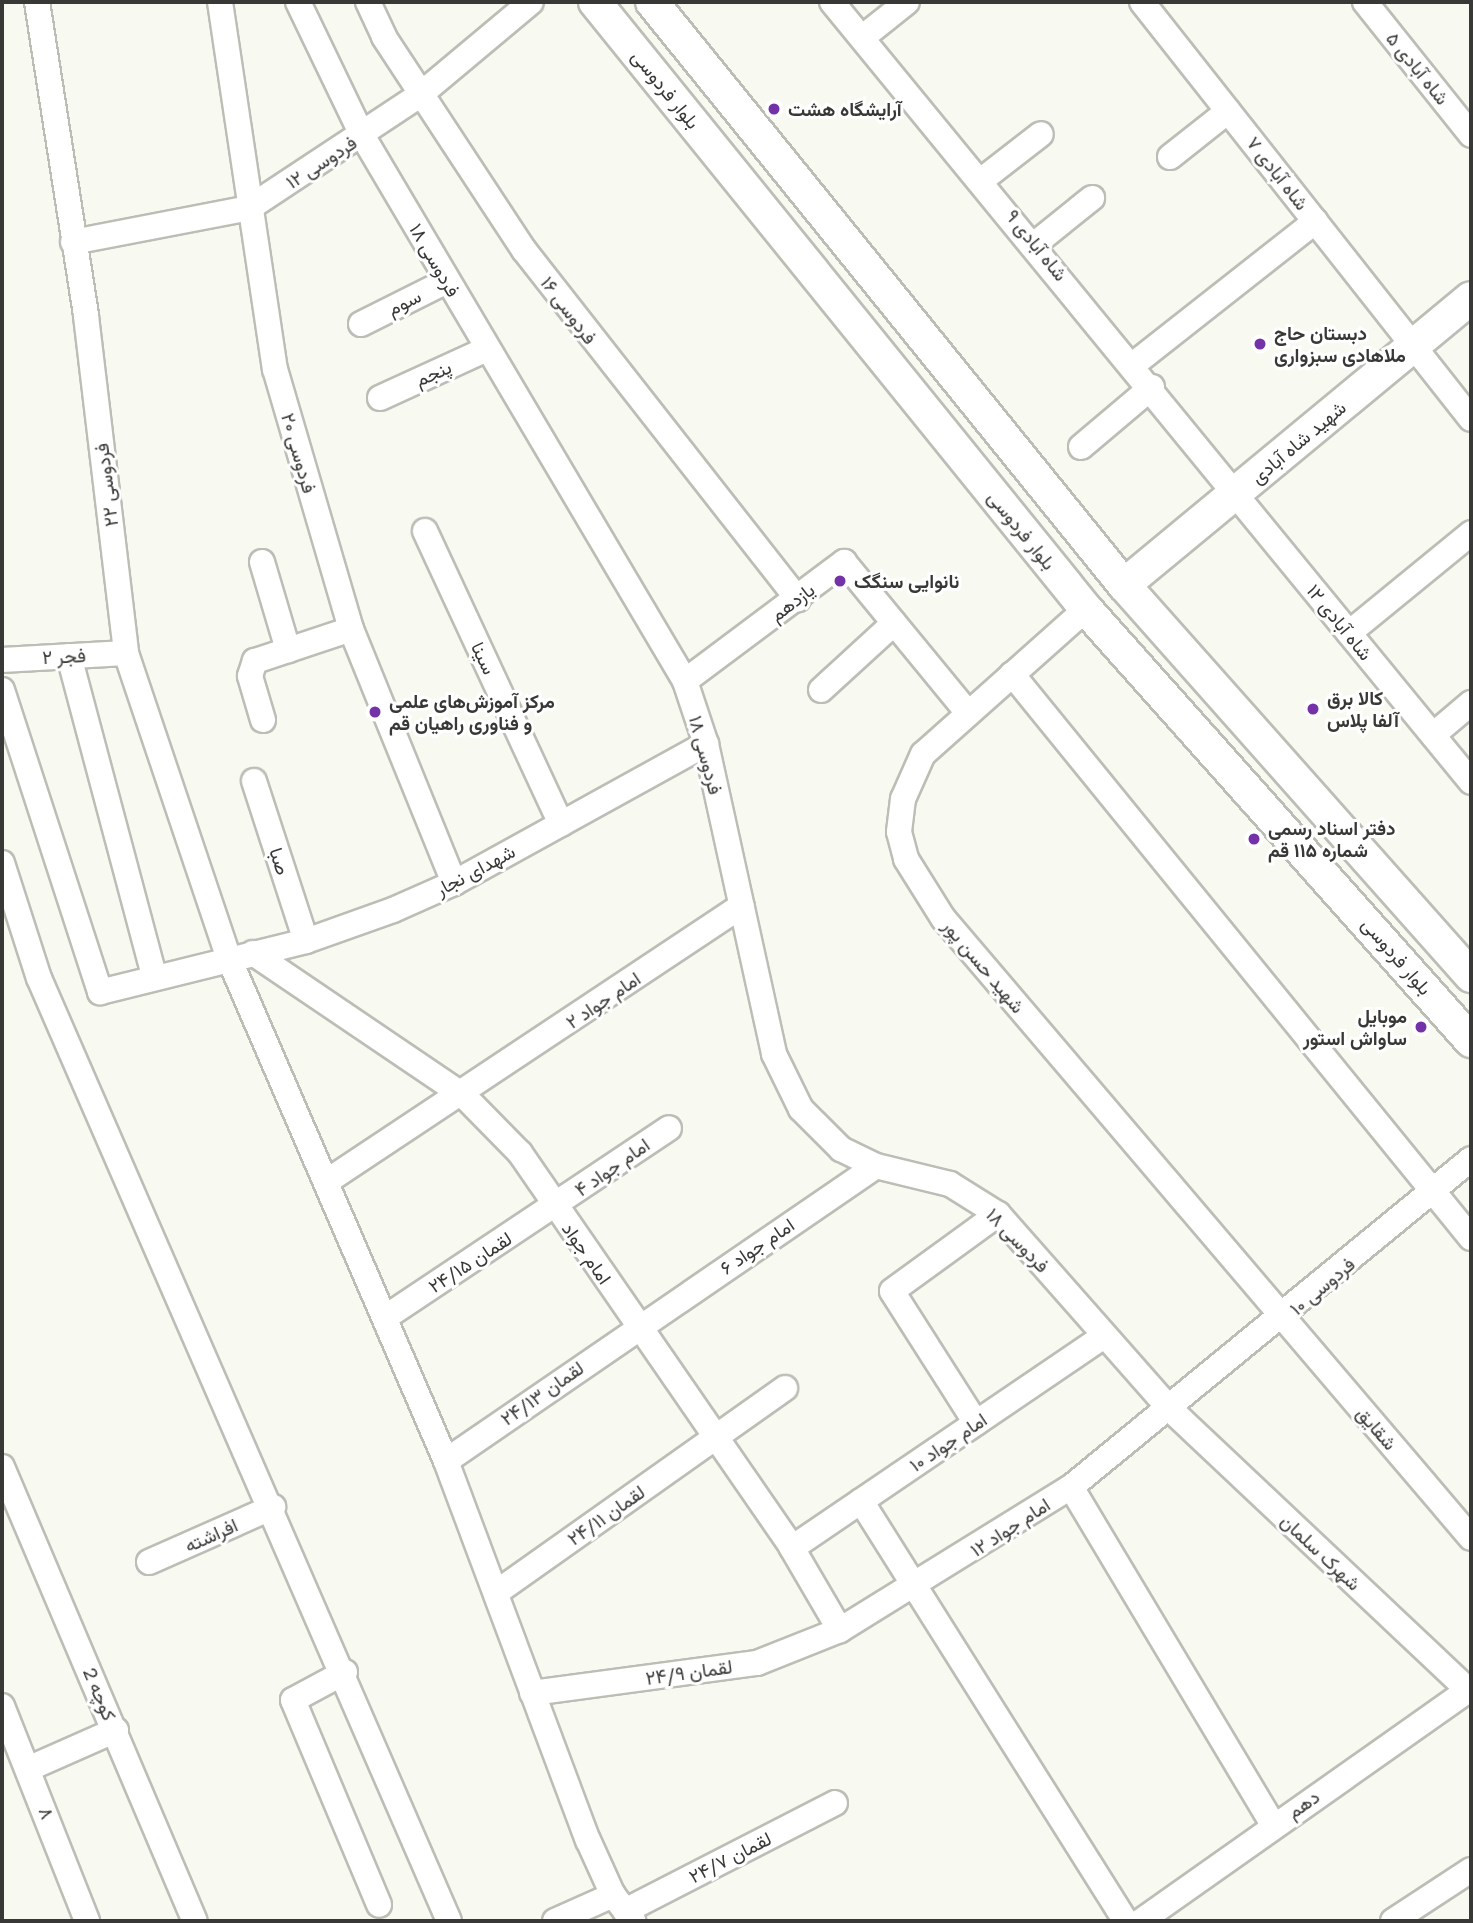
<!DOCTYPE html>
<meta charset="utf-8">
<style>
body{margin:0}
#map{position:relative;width:1473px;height:1923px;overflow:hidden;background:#f8faf2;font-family:"Golos Text",Vazirmatn,sans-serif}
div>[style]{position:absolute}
.roads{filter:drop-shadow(2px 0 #bcbeb6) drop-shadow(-2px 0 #bcbeb6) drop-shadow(0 2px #bcbeb6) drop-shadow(0 -2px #bcbeb6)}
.minor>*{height:24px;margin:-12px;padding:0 12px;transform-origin:12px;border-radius:12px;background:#fff}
.major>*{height:32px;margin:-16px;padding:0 16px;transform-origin:16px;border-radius:16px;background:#fff}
.dots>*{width:19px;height:19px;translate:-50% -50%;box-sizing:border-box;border:4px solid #fff;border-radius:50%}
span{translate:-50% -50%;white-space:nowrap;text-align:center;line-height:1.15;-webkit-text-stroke:6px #fff;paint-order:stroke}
.street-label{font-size:19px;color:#383936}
.poi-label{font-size:19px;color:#383936;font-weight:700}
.left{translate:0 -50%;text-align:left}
.right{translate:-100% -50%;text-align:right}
.frame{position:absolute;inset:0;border:4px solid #383936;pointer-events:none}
</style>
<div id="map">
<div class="roads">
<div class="minor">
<i style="left:37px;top:2px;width:318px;rotate:81.1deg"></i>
<i style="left:86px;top:316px;width:339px;rotate:83.2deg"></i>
<i style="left:126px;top:653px;width:320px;rotate:71.4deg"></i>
<i style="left:228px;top:956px;width:550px;rotate:66.65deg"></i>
<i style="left:446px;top:1461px;width:405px;rotate:69.5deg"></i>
<i style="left:588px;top:1840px;width:60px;rotate:65.6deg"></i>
<i style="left:613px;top:1895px;width:33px;rotate:52deg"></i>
<i style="left:220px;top:2px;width:371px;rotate:81.5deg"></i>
<i style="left:275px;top:369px;width:271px;rotate:73.7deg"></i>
<i style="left:351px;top:629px;width:274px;rotate:67.9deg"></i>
<i style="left:298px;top:2px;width:148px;rotate:64.3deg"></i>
<i style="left:362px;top:135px;width:634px;rotate:59.39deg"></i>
<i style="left:685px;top:681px;width:66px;rotate:71.6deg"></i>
<i style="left:706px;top:744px;width:317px;rotate:77.6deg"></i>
<i style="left:774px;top:1054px;width:61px;rotate:63.9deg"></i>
<i style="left:801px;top:1109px;width:57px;rotate:45deg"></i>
<i style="left:841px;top:1149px;width:39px;rotate:26deg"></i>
<i style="left:876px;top:1166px;width:76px;rotate:13.7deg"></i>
<i style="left:950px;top:1184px;width:57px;rotate:32deg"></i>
<i style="left:998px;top:1214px;width:261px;rotate:48.6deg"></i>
<i style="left:1171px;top:1410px;width:412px;rotate:43.3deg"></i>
<i style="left:368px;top:2px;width:38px;rotate:65deg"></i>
<i style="left:384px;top:37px;width:255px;rotate:56.7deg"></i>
<i style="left:524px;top:250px;width:444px;rotate:51.9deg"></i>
<i style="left:832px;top:2px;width:1008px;rotate:50.67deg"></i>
<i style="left:1142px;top:2px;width:531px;rotate:51.73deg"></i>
<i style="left:1365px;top:2px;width:170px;rotate:51.4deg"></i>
<i style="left:863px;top:37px;width:56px;rotate:-38.5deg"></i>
<i style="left:1170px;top:157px;width:74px;rotate:-38.4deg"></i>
<i style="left:983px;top:179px;width:73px;rotate:-37.8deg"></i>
<i style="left:73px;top:242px;width:179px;rotate:-10.9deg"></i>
<i style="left:249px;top:208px;width:206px;rotate:-33.5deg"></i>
<i style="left:421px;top:94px;width:143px;rotate:-39.9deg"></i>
<i style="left:1036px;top:243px;width:72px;rotate:-38.8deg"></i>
<i style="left:361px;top:324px;width:96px;rotate:-26.6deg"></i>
<i style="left:1134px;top:364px;width:231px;rotate:-38.2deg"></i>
<i style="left:380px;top:398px;width:118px;rotate:-24.6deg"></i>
<i style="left:1081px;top:447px;width:93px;rotate:-40.2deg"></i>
<i style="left:425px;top:531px;width:323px;rotate:65.1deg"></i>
<i style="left:262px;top:562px;width:92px;rotate:73.5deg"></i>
<i style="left:1086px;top:609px;width:218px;rotate:138.3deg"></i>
<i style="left:923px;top:754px;width:49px;rotate:114deg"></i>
<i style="left:903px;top:799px;width:33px;rotate:97deg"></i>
<i style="left:899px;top:832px;width:28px;rotate:75deg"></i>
<i style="left:906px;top:859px;width:70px;rotate:57.9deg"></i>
<i style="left:943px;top:918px;width:814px;rotate:49.58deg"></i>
<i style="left:1349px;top:633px;width:158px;rotate:-39.3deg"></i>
<i style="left:69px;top:656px;width:331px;rotate:75.1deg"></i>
<i style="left:2px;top:660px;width:124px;rotate:-3.2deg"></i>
<i style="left:1012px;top:674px;width:727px;rotate:50.86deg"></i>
<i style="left:685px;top:681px;width:199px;rotate:-36.8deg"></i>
<i style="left:844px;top:562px;width:194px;rotate:50.6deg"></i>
<i style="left:2px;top:690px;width:318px;rotate:72deg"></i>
<i style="left:100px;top:992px;width:212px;rotate:-13.9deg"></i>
<i style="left:306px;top:941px;width:92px;rotate:-19.6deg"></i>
<i style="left:393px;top:910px;width:67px;rotate:-23.9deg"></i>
<i style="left:454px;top:883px;width:288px;rotate:-28.9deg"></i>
<i style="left:821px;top:690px;width:99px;rotate:-42.5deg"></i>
<i style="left:263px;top:720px;width:46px;rotate:-106.5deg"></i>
<i style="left:250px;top:676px;width:16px;rotate:-72deg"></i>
<i style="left:255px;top:661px;width:101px;rotate:-18.4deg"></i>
<i style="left:1433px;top:735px;width:50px;rotate:-40.1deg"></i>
<i style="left:254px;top:781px;width:168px;rotate:72deg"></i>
<i style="left:2px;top:863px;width:121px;rotate:72.2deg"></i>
<i style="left:39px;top:978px;width:1028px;rotate:66.5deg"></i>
<i style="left:253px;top:953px;width:254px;rotate:34.1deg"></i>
<i style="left:463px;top:1095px;width:81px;rotate:45.5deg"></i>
<i style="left:520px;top:1153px;width:480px;rotate:55.4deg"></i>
<i style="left:792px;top:1548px;width:95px;rotate:59.7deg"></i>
<i style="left:326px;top:1182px;width:499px;rotate:-33.6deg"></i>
<i style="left:386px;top:1317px;width:340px;rotate:-33.7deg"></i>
<i style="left:976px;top:1423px;width:156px;rotate:-122.5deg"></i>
<i style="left:892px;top:1291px;width:131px;rotate:-36deg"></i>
<i style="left:446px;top:1461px;width:521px;rotate:-34.45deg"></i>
<i style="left:2px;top:1467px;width:493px;rotate:67deg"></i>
<i style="left:1071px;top:1487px;width:394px;rotate:59.1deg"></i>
<i style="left:861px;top:1501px;width:497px;rotate:57.8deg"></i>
<i style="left:792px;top:1548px;width:377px;rotate:-34.2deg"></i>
<i style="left:149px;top:1562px;width:136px;rotate:-23.9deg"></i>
<i style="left:497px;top:1592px;width:353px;rotate:-35.3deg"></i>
<i style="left:345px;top:1672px;width:59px;rotate:151.7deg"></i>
<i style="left:293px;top:1700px;width:222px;rotate:67.2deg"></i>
<i style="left:532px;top:1693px;width:227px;rotate:-7.6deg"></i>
<i style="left:757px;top:1663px;width:89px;rotate:-21.7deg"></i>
<i style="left:840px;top:1630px;width:272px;rotate:-31.8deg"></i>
<i style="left:1071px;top:1487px;width:517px;rotate:-39.35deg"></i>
<i style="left:2px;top:1706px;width:231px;rotate:68.4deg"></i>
<i style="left:30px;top:1768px;width:94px;rotate:-23.8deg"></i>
<i style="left:625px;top:1911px;width:236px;rotate:-27.2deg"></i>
<i style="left:555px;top:1921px;width:64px;rotate:-24.1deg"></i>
<i style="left:1141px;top:1921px;width:400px;rotate:-35.2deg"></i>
<i style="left:1393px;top:1921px;width:93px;rotate:-33.2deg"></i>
</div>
<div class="major">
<i style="left:595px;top:2px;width:781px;rotate:51.03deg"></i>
<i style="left:1086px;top:609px;width:579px;rotate:48.29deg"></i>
<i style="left:652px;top:2px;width:750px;rotate:51.01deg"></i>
<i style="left:1124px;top:585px;width:523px;rotate:48.41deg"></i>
<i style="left:1124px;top:585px;width:450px;rotate:-39.6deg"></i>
</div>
</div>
<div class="dots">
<i style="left:774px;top:109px;background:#7332a7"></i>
<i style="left:1260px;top:344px;background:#7332a7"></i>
<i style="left:840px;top:581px;background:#7332a7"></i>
<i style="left:1313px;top:709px;background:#7332a7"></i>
<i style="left:375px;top:712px;background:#7332a7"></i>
<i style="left:1254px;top:839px;background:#7332a7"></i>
<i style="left:1421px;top:1027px;background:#7332a7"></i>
</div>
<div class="street-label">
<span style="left:1418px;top:68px;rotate:51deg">شاه آبادی ۵</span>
<span style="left:666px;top:89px;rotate:51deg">بلوار فردوسی</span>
<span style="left:321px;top:162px;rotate:-33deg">فردوسی ۱۲</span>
<span style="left:1278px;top:173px;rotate:52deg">شاه آبادی ۷</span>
<span style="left:1037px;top:245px;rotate:51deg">شاه آبادی ۹</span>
<span style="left:435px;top:260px;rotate:60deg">فردوسی ۱۸</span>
<span style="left:404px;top:302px;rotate:-26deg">سوم</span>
<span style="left:569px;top:310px;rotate:53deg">فردوسی ۱۶</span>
<span style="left:433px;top:373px;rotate:-24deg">پنجم</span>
<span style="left:1298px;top:442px;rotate:-40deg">شهید شاه آبادی</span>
<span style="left:299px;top:453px;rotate:74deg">فردوسی ۲۰</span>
<span style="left:106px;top:485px;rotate:-97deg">فردوسی ۲۲</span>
<span style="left:1022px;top:530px;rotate:51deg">بلوار فردوسی</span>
<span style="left:792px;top:602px;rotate:-37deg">یازدهم</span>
<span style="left:1340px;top:622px;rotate:51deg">شاه آبادی ۱۲</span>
<span style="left:64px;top:656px;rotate:-3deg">فجر ۲</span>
<span style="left:484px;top:658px;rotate:65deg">سینا</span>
<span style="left:706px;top:755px;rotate:75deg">فردوسی ۱۸</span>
<span style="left:280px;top:861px;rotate:72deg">صبا</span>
<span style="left:475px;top:870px;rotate:-28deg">شهدای نجار</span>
<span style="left:1397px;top:956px;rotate:49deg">بلوار فردوسی</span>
<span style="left:984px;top:966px;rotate:50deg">شهید حسن پور</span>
<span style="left:603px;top:1000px;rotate:-34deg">امام جواد ۲</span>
<span style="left:612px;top:1167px;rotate:-35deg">امام جواد ۴</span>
<span style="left:1018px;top:1240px;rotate:46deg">فردوسی ۱۸</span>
<span style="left:757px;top:1246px;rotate:-34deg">امام جواد ۶</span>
<span style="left:587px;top:1253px;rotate:55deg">امام جواد</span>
<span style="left:470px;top:1262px;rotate:-33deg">لقمان ۲۴/۱۵</span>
<span style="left:1322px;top:1286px;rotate:-40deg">فردوسی ۱۰</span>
<span style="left:542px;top:1393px;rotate:-35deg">لقمان ۲۴/۱۳</span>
<span style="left:1377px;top:1428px;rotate:49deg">شقایق</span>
<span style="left:948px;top:1442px;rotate:-34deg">امام جواد ۱۰</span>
<span style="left:606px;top:1515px;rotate:-35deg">لقمان ۲۴/۱۱</span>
<span style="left:1010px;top:1527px;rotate:-33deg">امام جواد ۱۲</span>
<span style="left:211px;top:1535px;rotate:-24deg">افراشته</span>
<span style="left:1321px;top:1552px;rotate:43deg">شهرک سلمان</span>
<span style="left:689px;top:1672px;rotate:-8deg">لقمان ۲۴/۹</span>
<span style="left:100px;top:1694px;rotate:67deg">کوچه 2</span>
<span style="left:1303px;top:1804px;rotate:-35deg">دهم</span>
<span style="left:47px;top:1813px;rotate:70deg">۸</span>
<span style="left:730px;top:1857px;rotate:-27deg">لقمان ۲۴/۷</span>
</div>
<div class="poi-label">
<span class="left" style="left:788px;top:109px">آرایشگاه هشت</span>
<span class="left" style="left:1274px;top:344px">دبستان حاج<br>ملاهادی سبزواری</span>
<span class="left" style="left:854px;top:581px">نانوایی سنگک</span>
<span class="left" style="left:1327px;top:709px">کالا برق<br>آلفا پلاس</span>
<span class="left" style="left:389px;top:712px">مرکز آموزش‌های علمی<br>و فناوری راهیان قم</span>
<span class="left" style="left:1268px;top:839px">دفتر اسناد رسمی<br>شماره ۱۱۵ قم</span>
<span class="right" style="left:1407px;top:1027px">موبایل<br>ساواش استور</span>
</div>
<div class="frame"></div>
</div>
